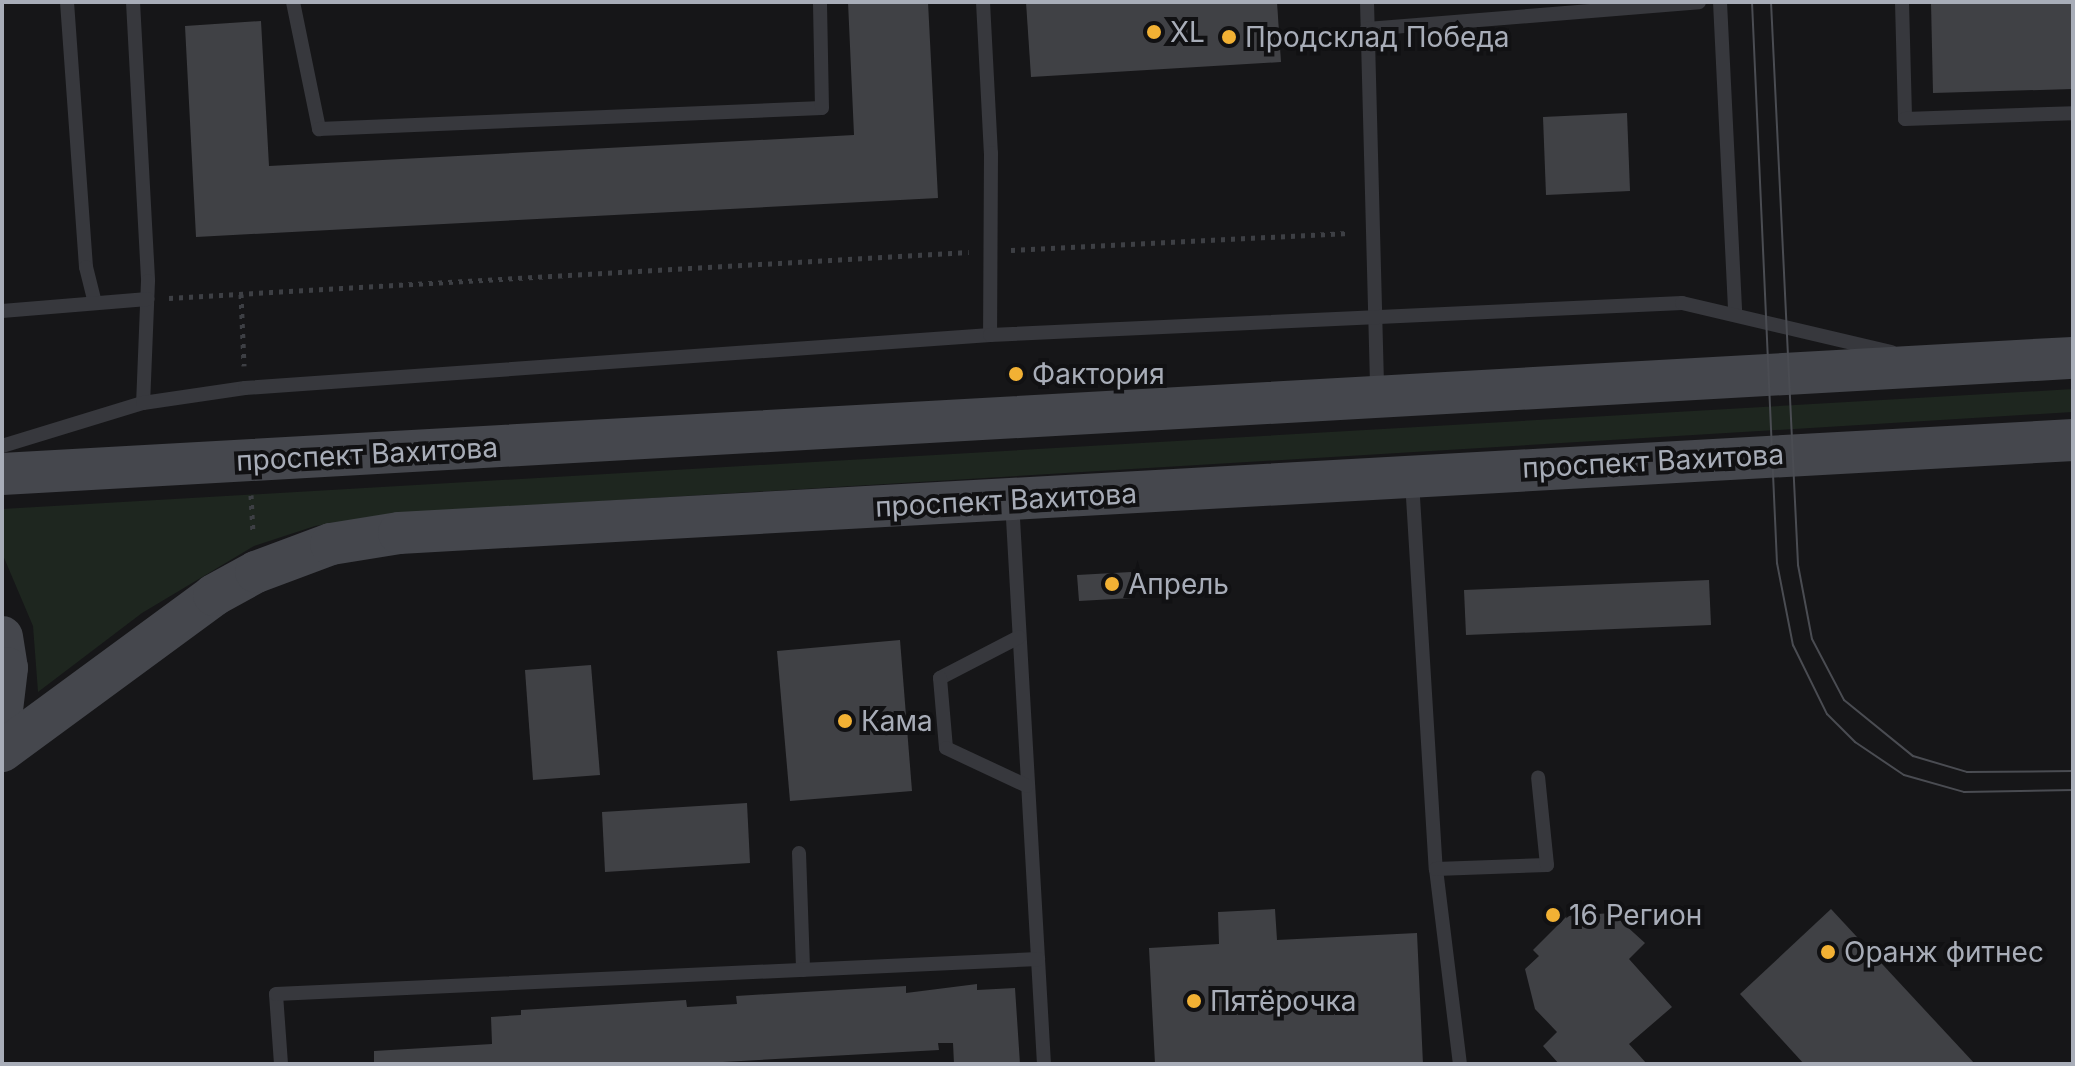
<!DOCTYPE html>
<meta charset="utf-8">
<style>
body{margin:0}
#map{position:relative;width:2075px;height:1066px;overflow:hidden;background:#161618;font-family:Inter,sans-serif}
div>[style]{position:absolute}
.green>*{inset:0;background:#1e261f}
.building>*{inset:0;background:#404145}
.path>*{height:5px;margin-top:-2.5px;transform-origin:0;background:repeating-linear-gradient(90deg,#3d3f44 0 4px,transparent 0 10px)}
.service>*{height:14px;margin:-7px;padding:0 7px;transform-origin:7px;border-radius:7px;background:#37383d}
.secondary>*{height:42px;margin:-21px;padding:0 21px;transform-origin:21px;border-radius:21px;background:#45474d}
.tram>*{height:2px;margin:-1px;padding:0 1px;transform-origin:1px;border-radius:1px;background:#4a4c52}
.dots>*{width:22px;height:22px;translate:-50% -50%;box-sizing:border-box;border:4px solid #111113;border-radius:50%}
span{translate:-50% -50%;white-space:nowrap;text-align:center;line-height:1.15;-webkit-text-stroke:8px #111113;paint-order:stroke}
.poi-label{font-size:28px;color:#a8adb8}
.left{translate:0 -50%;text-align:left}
.street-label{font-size:28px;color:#a8adb8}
.frame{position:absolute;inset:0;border:4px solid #a8adb8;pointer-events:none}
</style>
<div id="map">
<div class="green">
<i style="clip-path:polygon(2073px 389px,2073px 412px,390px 514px,315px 526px,254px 546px,142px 613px,38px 692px,33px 626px,2px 553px,2px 509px)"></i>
</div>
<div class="building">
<i style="clip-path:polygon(848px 2px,928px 2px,938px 198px,196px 237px,185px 26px,261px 21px,269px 166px,854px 135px)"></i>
<i style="clip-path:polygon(1026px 2px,1277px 2px,1281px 62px,1031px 77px)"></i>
<i style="clip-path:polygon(1931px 2px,2073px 2px,2073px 89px,1933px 93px)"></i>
<i style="clip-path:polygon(1627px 113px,1630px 191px,1546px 195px,1543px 117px)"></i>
<i style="clip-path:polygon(1131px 572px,1132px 598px,1079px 601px,1077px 575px)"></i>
<i style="clip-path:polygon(1709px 580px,1711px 625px,1466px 635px,1464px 590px)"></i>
<i style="clip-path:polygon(900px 640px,912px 791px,790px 801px,777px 651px)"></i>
<i style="clip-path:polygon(591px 665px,600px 775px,533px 780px,525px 670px)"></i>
<i style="clip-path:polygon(747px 803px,750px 863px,605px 872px,602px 812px)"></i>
<i style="clip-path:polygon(1275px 909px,1277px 940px,1417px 933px,1423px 1064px,1155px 1064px,1149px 948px,1219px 944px,1218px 912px)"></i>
<i style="clip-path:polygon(1831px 909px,1975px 1064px,1804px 1064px,1740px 994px)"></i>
<i style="clip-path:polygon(1612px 913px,1645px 943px,1629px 959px,1672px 1007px,1629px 1044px,1647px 1064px,1559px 1064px,1543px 1046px,1557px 1032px,1535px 1009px,1525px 969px,1539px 956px,1533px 950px,1567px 916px)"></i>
<i style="clip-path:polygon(977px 984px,977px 990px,1015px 988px,1020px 1064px,954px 1064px,953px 1043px,938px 1043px,939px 1050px,686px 1064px,374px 1064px,374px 1051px,492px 1044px,491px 1017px,521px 1015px,521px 1010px,686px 1000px,687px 1007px,737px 1004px,736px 996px,906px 986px,906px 993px)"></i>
</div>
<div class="path">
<i style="left:1011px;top:250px;width:338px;rotate:-2.9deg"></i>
<i style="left:241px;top:294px;width:72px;rotate:87.6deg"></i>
<i style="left:169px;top:298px;width:801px;rotate:-3.29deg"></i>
<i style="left:251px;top:495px;width:38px;rotate:87deg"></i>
</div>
<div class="service">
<i style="left:67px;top:2px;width:266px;rotate:85.9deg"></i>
<i style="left:86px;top:267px;width:34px;rotate:76deg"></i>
<i style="left:133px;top:2px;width:279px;rotate:86.9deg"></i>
<i style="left:148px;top:281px;width:122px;rotate:92.3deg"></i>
<i style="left:293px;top:2px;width:130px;rotate:78.4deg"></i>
<i style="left:319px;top:129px;width:503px;rotate:-2.39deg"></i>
<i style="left:822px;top:108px;width:106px;rotate:-91.1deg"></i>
<i style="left:983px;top:2px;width:151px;rotate:87deg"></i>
<i style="left:991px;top:153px;width:182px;rotate:90.3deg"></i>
<i style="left:1367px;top:2px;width:390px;rotate:88.5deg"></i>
<i style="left:1720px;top:2px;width:310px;rotate:87.2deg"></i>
<i style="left:1902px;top:2px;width:117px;rotate:88.5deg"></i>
<i style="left:1905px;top:119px;width:168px;rotate:-2deg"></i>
<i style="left:1367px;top:29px;width:333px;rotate:-4.6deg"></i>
<i style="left:2px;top:311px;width:146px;rotate:-4.7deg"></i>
<i style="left:2px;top:446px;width:147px;rotate:-17deg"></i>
<i style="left:143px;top:403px;width:103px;rotate:-8.4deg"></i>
<i style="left:245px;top:388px;width:747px;rotate:-4.07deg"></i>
<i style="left:990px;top:335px;width:693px;rotate:-2.65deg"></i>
<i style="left:1682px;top:303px;width:215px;rotate:13.2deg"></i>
<i style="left:1412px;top:481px;width:389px;rotate:86.5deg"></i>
<i style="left:1436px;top:869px;width:196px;rotate:83deg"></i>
<i style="left:1012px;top:501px;width:564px;rotate:86.75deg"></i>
<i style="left:1019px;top:637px;width:89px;rotate:152.6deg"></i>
<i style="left:940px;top:678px;width:70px;rotate:85.1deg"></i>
<i style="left:946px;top:748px;width:89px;rotate:25.1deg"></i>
<i style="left:799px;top:853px;width:117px;rotate:88deg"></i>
<i style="left:1436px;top:869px;width:111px;rotate:-2.1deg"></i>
<i style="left:1547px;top:865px;width:88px;rotate:-95.8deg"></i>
<i style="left:281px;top:1064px;width:70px;rotate:-94.1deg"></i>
<i style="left:276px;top:994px;width:763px;rotate:-2.63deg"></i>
</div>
<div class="secondary">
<i style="left:2px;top:474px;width:2074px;rotate:-3.21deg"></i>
<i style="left:2px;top:637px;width:31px;rotate:81deg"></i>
<i style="left:7px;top:668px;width:42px;rotate:96.8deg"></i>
<i style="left:2px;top:751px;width:263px;rotate:-36.3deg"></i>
<i style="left:214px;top:595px;width:48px;rotate:-28.7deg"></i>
<i style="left:256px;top:572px;width:80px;rotate:-20.5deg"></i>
<i style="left:331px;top:544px;width:69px;rotate:-9.2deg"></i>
<i style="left:399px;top:533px;width:1677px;rotate:-3.18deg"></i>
</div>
<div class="tram">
<i style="left:1752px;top:2px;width:562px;rotate:87.45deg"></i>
<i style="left:1777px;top:563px;width:84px;rotate:79deg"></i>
<i style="left:1793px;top:645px;width:77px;rotate:63.8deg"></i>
<i style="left:1827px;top:714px;width:40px;rotate:45deg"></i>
<i style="left:1855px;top:742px;width:59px;rotate:34deg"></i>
<i style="left:1904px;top:775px;width:62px;rotate:15.8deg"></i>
<i style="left:1964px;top:792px;width:109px;rotate:-1.1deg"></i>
<i style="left:1771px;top:2px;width:564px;rotate:87.25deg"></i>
<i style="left:1798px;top:565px;width:75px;rotate:79.3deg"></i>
<i style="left:1812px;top:639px;width:69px;rotate:62.3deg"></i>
<i style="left:1844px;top:700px;width:89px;rotate:39.1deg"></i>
<i style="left:1913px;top:756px;width:56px;rotate:16.5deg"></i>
<i style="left:1967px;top:772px;width:106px;rotate:-0.5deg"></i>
</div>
<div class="dots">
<i style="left:1154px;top:32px;background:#f2b134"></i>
<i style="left:1229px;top:37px;background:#f2b134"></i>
<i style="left:1016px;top:374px;background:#f2b134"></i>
<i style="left:1112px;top:584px;background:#f2b134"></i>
<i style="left:845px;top:721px;background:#f2b134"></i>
<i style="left:1553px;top:915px;background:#f2b134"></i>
<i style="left:1828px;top:952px;background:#f2b134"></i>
<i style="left:1194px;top:1001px;background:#f2b134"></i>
</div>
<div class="poi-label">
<span class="left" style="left:1170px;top:32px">XL</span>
<span class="left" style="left:1245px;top:37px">Продсклад Победа</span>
<span class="left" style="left:1032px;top:374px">Фактория</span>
<span class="left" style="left:1128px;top:584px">Апрель</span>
<span class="left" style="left:861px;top:721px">Кама</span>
<span class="left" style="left:1569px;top:915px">16 Регион</span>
<span class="left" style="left:1844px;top:952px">Оранж фитнес</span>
<span class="left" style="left:1210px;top:1001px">Пятёрочка</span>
</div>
<div class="street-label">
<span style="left:367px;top:454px;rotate:-3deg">проспект Вахитова</span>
<span style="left:1653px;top:461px;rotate:-3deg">проспект Вахитова</span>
<span style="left:1006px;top:500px;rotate:-3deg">проспект Вахитова</span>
</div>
<div class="frame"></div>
</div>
